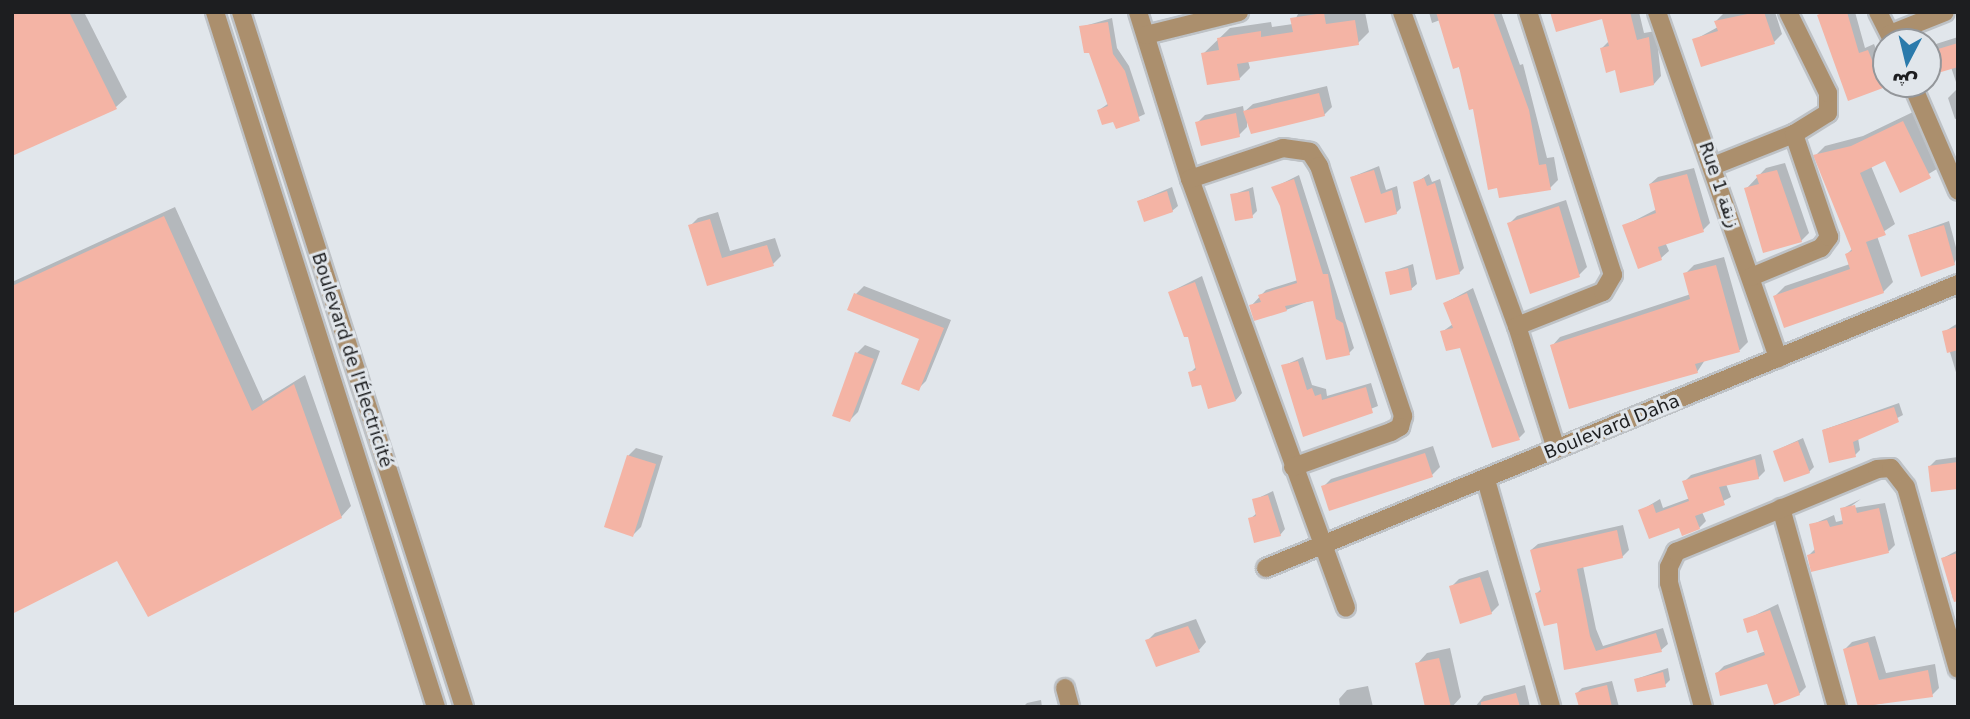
<!DOCTYPE html>
<meta charset="utf-8">
<style>
body{margin:0}
#map{position:relative;width:1970px;height:719px;overflow:hidden;background:#e1e6eb;font-family:"DejaVu Sans","Noto Sans Arabic",sans-serif}
div>[style]{position:absolute}
.shadow>*{inset:0;background:#0003}
.building>*{inset:0;background:#f4b4a5}
.roads{filter:drop-shadow(2px 0 #bec2c6) drop-shadow(-2px 0 #bec2c6) drop-shadow(0 2px #bec2c6) drop-shadow(0 -2px #bec2c6)}
.minor>*{height:18px;margin:-9px;padding:0 9px;transform-origin:9px;border-radius:9px;background:#ab8f6d}
span{translate:-50% -50%;white-space:nowrap;text-align:center;line-height:1.15;-webkit-text-stroke:6px #e1e6eb;paint-order:stroke}
.street-label{font-size:18px;color:#1d1e20}
.frame{position:absolute;inset:0;border:14px solid #1d1e20;pointer-events:none}
.north{position:absolute;left:1872px;top:28px;width:70px;height:70px;box-sizing:border-box;background:#e1e6eb;border:2px solid #93969a;border-radius:50%;rotate:187deg;font-size:19px;font-weight:700;line-height:28px;text-align:center;color:#1d1e20}
.north::after{content:'';display:block;margin:auto;width:24px;height:32px;background:#2a7aab;clip-path:polygon(50% 0,100% 100%,50% 72%,0 100%)}
</style>
<div id="map">
<div class="shadow">
<i style="clip-path:polygon(12px 12px,84px 12px,127px 97px,116px 107px,12px 154px)"></i>
<i style="clip-path:polygon(1299px 12px,1365px 12px,1369px 32px,1358px 43px,1248px 61px,1250px 68px,1239px 79px,1203px 54px,1230px 28px,1271px 22px,1272px 27px,1293px 24px)"></i>
<i style="clip-path:polygon(1429px 12px,1501px 12px,1520px 65px,1523px 64px,1547px 158px,1554px 157px,1558px 180px,1550px 188px,1475px 107px,1440px 20px,1432px 23px)"></i>
<i style="clip-path:polygon(1552px 12px,1639px 12px,1644px 33px,1656px 31px,1661px 76px,1654px 84px,1617px 68px,1602px 48px,1609px 41px,1603px 17px)"></i>
<i style="clip-path:polygon(1775px 12px,1782px 34px,1774px 42px,1694px 40px,1718px 27px,1716px 21px,1724px 13px)"></i>
<i style="clip-path:polygon(1822px 12px,1855px 12px,1865px 48px,1874px 44px,1886px 74px,1882px 86px,1819px 15px)"></i>
<i style="clip-path:polygon(1112px 18px,1117px 48px,1129px 66px,1145px 114px,1117px 127px,1115px 119px,1099px 110px,1109px 103px,1081px 27px)"></i>
<i style="clip-path:polygon(1958px 37px,1958px 118px,1955px 119px,1948px 98px,1958px 88px,1951px 67px,1933px 73px,1928px 52px,1936px 44px)"></i>
<i style="clip-path:polygon(1327px 86px,1332px 107px,1324px 115px,1247px 117px,1247px 127px,1239px 135px,1197px 123px,1205px 115px,1243px 106px,1244px 112px,1253px 104px)"></i>
<i style="clip-path:polygon(1913px 112px,1940px 167px,1901px 191px,1886px 159px,1871px 166px,1895px 224px,1877px 236px,1893px 282px,1883px 292px,1775px 296px,1785px 286px,1850px 264px,1847px 254px,1853px 248px,1815px 156px,1825px 146px,1863px 136px)"></i>
<i style="clip-path:polygon(1785px 163px,1809px 233px,1801px 241px,1746px 189px,1766px 168px)"></i>
<i style="clip-path:polygon(1379px 166px,1386px 190px,1397px 186px,1401px 208px,1396px 213px,1352px 177px)"></i>
<i style="clip-path:polygon(1694px 168px,1710px 223px,1703px 230px,1665px 242px,1669px 251px,1661px 258px,1624px 226px,1657px 209px,1650px 184px,1658px 177px)"></i>
<i style="clip-path:polygon(1429px 174px,1432px 182px,1440px 179px,1464px 268px,1459px 273px,1415px 183px)"></i>
<i style="clip-path:polygon(1299px 175px,1354px 348px,1349px 353px,1314px 299px,1286px 310px,1251px 306px,1266px 290px,1298px 280px,1282px 206px,1273px 188px)"></i>
<i style="clip-path:polygon(1172px 187px,1178px 206px,1172px 211px,1139px 201px)"></i>
<i style="clip-path:polygon(1253px 187px,1257px 211px,1252px 216px,1232px 195px)"></i>
<i style="clip-path:polygon(1566px 200px,1587px 267px,1579px 275px,1509px 224px,1517px 216px)"></i>
<i style="clip-path:polygon(175px 207px,263px 401px,305px 375px,351px 506px,341px 517px,118px 558px,12px 612px,12px 282px)"></i>
<i style="clip-path:polygon(718px 212px,730px 251px,775px 238px,781px 256px,773px 264px,708px 284px,690px 226px,698px 218px)"></i>
<i style="clip-path:polygon(1949px 221px,1958px 255px,1954px 264px,1910px 235px)"></i>
<i style="clip-path:polygon(1724px 257px,1748px 342px,1740px 350px,1705px 360px,1697px 372px,1552px 346px,1560px 337px,1691px 294px,1685px 274px,1694px 265px)"></i>
<i style="clip-path:polygon(1413px 264px,1417px 284px,1411px 289px,1387px 273px)"></i>
<i style="clip-path:polygon(1202px 276px,1242px 393px,1236px 400px,1190px 373px,1197px 366px,1189px 334px,1170px 292px)"></i>
<i style="clip-path:polygon(864px 286px,951px 320px,926px 381px,918px 389px,921px 338px,856px 294px)"></i>
<i style="clip-path:polygon(1473px 288px,1525px 432px,1519px 438px,1461px 345px,1442px 332px,1453px 324px,1445px 303px)"></i>
<i style="clip-path:polygon(1958px 323px,1958px 379px,1944px 332px)"></i>
<i style="clip-path:polygon(865px 345px,880px 351px,858px 412px,850px 420px,857px 353px)"></i>
<i style="clip-path:polygon(1303px 357px,1312px 385px,1326px 389px,1327px 396px,1371px 383px,1378px 406px,1305px 435px,1283px 366px)"></i>
<i style="clip-path:polygon(1899px 403px,1903px 415px,1858px 438px,1860px 450px,1855px 455px,1823px 430px)"></i>
<i style="clip-path:polygon(1803px 438px,1814px 467px,1809px 472px,1775px 451px)"></i>
<i style="clip-path:polygon(1433px 446px,1440px 467px,1432px 475px,1323px 487px,1331px 479px)"></i>
<i style="clip-path:polygon(636px 448px,663px 456px,641px 527px,633px 535px,628px 456px)"></i>
<i style="clip-path:polygon(1761px 454px,1765px 471px,1758px 478px,1726px 484px,1731px 497px,1702px 512px,1706px 521px,1699px 528px,1640px 511px,1660px 499px,1663px 508px,1690px 498px,1684px 482px,1691px 475px)"></i>
<i style="clip-path:polygon(1958px 457px,1958px 488px,1930px 466px,1936px 460px)"></i>
<i style="clip-path:polygon(1273px 491px,1285px 529px,1280px 535px,1250px 519px,1257px 513px,1254px 500px)"></i>
<i style="clip-path:polygon(1861px 499px,1847px 509px,1885px 503px,1895px 545px,1889px 551px,1812px 570px,1809px 555px,1816px 548px,1811px 525px,1834px 515px,1836px 522px,1844px 520px,1841px 509px)"></i>
<i style="clip-path:polygon(1623px 525px,1629px 550px,1622px 557px,1583px 566px,1596px 629px,1603px 646px,1663px 628px,1668px 644px,1661px 650px,1565px 668px,1558px 621px,1537px 593px,1542px 588px,1531px 550px,1538px 544px)"></i>
<i style="clip-path:polygon(1958px 550px,1958px 598px,1953px 599px,1943px 558px)"></i>
<i style="clip-path:polygon(1488px 570px,1499px 605px,1491px 613px,1451px 587px,1459px 579px)"></i>
<i style="clip-path:polygon(1778px 604px,1806px 687px,1799px 694px,1768px 682px,1717px 673px,1724px 666px,1766px 651px,1758px 628px,1745px 620px)"></i>
<i style="clip-path:polygon(1196px 619px,1206px 642px,1199px 650px,1147px 641px,1155px 633px)"></i>
<i style="clip-path:polygon(1875px 636px,1886px 673px,1935px 664px,1939px 688px,1932px 695px,1860px 707px,1845px 649px,1852px 642px)"></i>
<i style="clip-path:polygon(1450px 648px,1461px 697px,1452px 707px,1427px 707px,1417px 664px,1427px 653px)"></i>
<i style="clip-path:polygon(1668px 668px,1670px 680px,1665px 685px,1636px 679px)"></i>
<i style="clip-path:polygon(1612px 681px,1619px 707px,1581px 707px,1577px 693px,1582px 688px)"></i>
<i style="clip-path:polygon(1525px 685px,1530px 707px,1475px 707px,1484px 696px)"></i>
<i style="clip-path:polygon(1368px 686px,1373px 707px,1340px 707px,1339px 699px,1347px 690px)"></i>
<i style="clip-path:polygon(1041px 700px,1042px 707px,1023px 707px,1027px 703px)"></i>
</div>
<div class="building">
<i style="clip-path:polygon(12px 12px,69px 12px,117px 109px,12px 156px)"></i>
<i style="clip-path:polygon(1436px 12px,1493px 12px,1529px 110px,1539px 165px,1546px 164px,1551px 190px,1499px 198px,1497px 188px,1488px 190px,1473px 109px,1469px 110px,1459px 67px,1453px 69px)"></i>
<i style="clip-path:polygon(1550px 12px,1630px 12px,1637px 40px,1649px 37px,1654px 85px,1620px 93px,1615px 70px,1606px 73px,1600px 48px,1609px 46px,1602px 19px,1556px 32px)"></i>
<i style="clip-path:polygon(1757px 12px,1764px 12px,1775px 44px,1701px 67px,1692px 39px,1718px 31px,1714px 21px)"></i>
<i style="clip-path:polygon(1825px 12px,1847px 12px,1859px 53px,1868px 50px,1883px 88px,1848px 101px,1817px 15px)"></i>
<i style="clip-path:polygon(1324px 13px,1326px 24px,1355px 20px,1359px 45px,1237px 64px,1240px 80px,1207px 85px,1201px 53px,1219px 50px,1217px 38px,1261px 31px,1261px 37px,1293px 32px,1290px 18px)"></i>
<i style="clip-path:polygon(1108px 22px,1113px 54px,1125px 71px,1140px 121px,1116px 129px,1113px 122px,1102px 125px,1097px 110px,1108px 106px,1089px 53px,1084px 53px,1079px 26px)"></i>
<i style="clip-path:polygon(1958px 43px,1958px 67px,1931px 75px,1928px 52px)"></i>
<i style="clip-path:polygon(1319px 93px,1325px 116px,1251px 134px,1243px 111px)"></i>
<i style="clip-path:polygon(1236px 113px,1240px 137px,1201px 146px,1195px 122px)"></i>
<i style="clip-path:polygon(1903px 121px,1931px 178px,1900px 193px,1885px 161px,1860px 173px,1886px 235px,1866px 242px,1884px 293px,1784px 328px,1773px 296px,1850px 269px,1845px 254px,1852px 251px,1813px 155px,1851px 146px)"></i>
<i style="clip-path:polygon(1374px 170px,1381px 194px,1392px 190px,1397px 214px,1365px 223px,1350px 177px)"></i>
<i style="clip-path:polygon(1777px 170px,1802px 242px,1763px 253px,1744px 188px,1759px 184px,1756px 175px)"></i>
<i style="clip-path:polygon(1687px 174px,1704px 232px,1658px 247px,1662px 260px,1638px 269px,1622px 225px,1656px 213px,1649px 184px)"></i>
<i style="clip-path:polygon(1424px 178px,1427px 186px,1435px 183px,1460px 274px,1436px 280px,1413px 182px)"></i>
<i style="clip-path:polygon(1294px 179px,1323px 274px,1328px 274px,1336px 319px,1343px 323px,1350px 355px,1326px 360px,1313px 301px,1285px 306px,1287px 311px,1254px 321px,1249px 305px,1261px 302px,1258px 295px,1297px 283px,1280px 206px,1271px 187px)"></i>
<i style="clip-path:polygon(1167px 191px,1173px 212px,1144px 222px,1137px 201px)"></i>
<i style="clip-path:polygon(1249px 191px,1253px 218px,1235px 221px,1230px 194px)"></i>
<i style="clip-path:polygon(1559px 206px,1580px 277px,1530px 294px,1507px 223px)"></i>
<i style="clip-path:polygon(164px 216px,252px 411px,294px 384px,342px 518px,148px 617px,117px 561px,12px 614px,12px 286px)"></i>
<i style="clip-path:polygon(710px 219px,722px 258px,767px 245px,774px 266px,707px 286px,688px 225px)"></i>
<i style="clip-path:polygon(1944px 225px,1955px 265px,1921px 277px,1908px 235px)"></i>
<i style="clip-path:polygon(1716px 265px,1740px 352px,1695px 364px,1698px 373px,1569px 409px,1550px 345px,1690px 299px,1683px 273px)"></i>
<i style="clip-path:polygon(1408px 268px,1412px 290px,1390px 295px,1385px 272px)"></i>
<i style="clip-path:polygon(1195px 282px,1236px 401px,1208px 409px,1201px 385px,1192px 387px,1188px 372px,1196px 370px,1188px 337px,1184px 337px,1168px 292px)"></i>
<i style="clip-path:polygon(854px 293px,944px 328px,919px 391px,901px 384px,919px 339px,847px 310px)"></i>
<i style="clip-path:polygon(1467px 293px,1520px 440px,1492px 448px,1460px 348px,1446px 351px,1440px 331px,1453px 328px,1443px 303px)"></i>
<i style="clip-path:polygon(1958px 327px,1958px 350px,1947px 353px,1942px 331px)"></i>
<i style="clip-path:polygon(855px 352px,874px 359px,850px 422px,832px 416px)"></i>
<i style="clip-path:polygon(1298px 361px,1307px 390px,1312px 388px,1315px 396px,1321px 394px,1322px 400px,1366px 387px,1373px 413px,1303px 437px,1281px 365px)"></i>
<i style="clip-path:polygon(1894px 407px,1899px 422px,1853px 442px,1856px 457px,1829px 463px,1822px 430px)"></i>
<i style="clip-path:polygon(1798px 441px,1810px 473px,1784px 482px,1773px 451px)"></i>
<i style="clip-path:polygon(1425px 453px,1433px 477px,1329px 511px,1321px 486px)"></i>
<i style="clip-path:polygon(627px 455px,656px 464px,633px 537px,604px 527px)"></i>
<i style="clip-path:polygon(1755px 459px,1759px 479px,1719px 487px,1725px 505px,1695px 516px,1700px 529px,1682px 536px,1679px 528px,1649px 539px,1638px 510px,1653px 504px,1656px 513px,1689px 501px,1682px 481px)"></i>
<i style="clip-path:polygon(1958px 462px,1958px 489px,1931px 492px,1928px 466px)"></i>
<i style="clip-path:polygon(1268px 495px,1281px 536px,1254px 543px,1248px 518px,1256px 516px,1252px 499px)"></i>
<i style="clip-path:polygon(1855px 505px,1857px 513px,1879px 508px,1889px 553px,1811px 572px,1807px 555px,1815px 553px,1809px 524px,1827px 520px,1830px 527px,1843px 524px,1840px 508px)"></i>
<i style="clip-path:polygon(1617px 530px,1623px 558px,1577px 569px,1590px 636px,1596px 651px,1656px 633px,1662px 652px,1564px 670px,1557px 623px,1544px 626px,1539px 608px,1535px 593px,1541px 592px,1530px 550px)"></i>
<i style="clip-path:polygon(1958px 553px,1958px 601px,1954px 602px,1941px 558px)"></i>
<i style="clip-path:polygon(1480px 577px,1492px 614px,1460px 624px,1449px 586px)"></i>
<i style="clip-path:polygon(1770px 610px,1800px 695px,1774px 705px,1767px 684px,1720px 696px,1715px 673px,1765px 655px,1757px 630px,1747px 633px,1743px 619px)"></i>
<i style="clip-path:polygon(1188px 626px,1200px 652px,1156px 667px,1145px 640px)"></i>
<i style="clip-path:polygon(1868px 642px,1879px 680px,1928px 670px,1933px 697px,1858px 707px,1843px 649px)"></i>
<i style="clip-path:polygon(1439px 658px,1451px 707px,1425px 707px,1415px 663px)"></i>
<i style="clip-path:polygon(1663px 672px,1666px 687px,1637px 692px,1634px 679px)"></i>
<i style="clip-path:polygon(1607px 685px,1612px 707px,1579px 707px,1575px 693px)"></i>
<i style="clip-path:polygon(1516px 693px,1520px 707px,1481px 707px,1481px 702px)"></i>
</div>
<div class="roads">
<div class="minor">
<i style="left:215px;top:12px;width:729px;rotate:72.36deg"></i>
<i style="left:241px;top:12px;width:730px;rotate:72.21deg"></i>
<i style="left:1138px;top:12px;width:175px;rotate:72.7deg"></i>
<i style="left:1190px;top:179px;width:456px;rotate:70deg"></i>
<i style="left:1402px;top:12px;width:334px;rotate:69.9deg"></i>
<i style="left:1517px;top:326px;width:129px;rotate:72.4deg"></i>
<i style="left:1657px;top:12px;width:367px;rotate:70.7deg"></i>
<i style="left:1878px;top:12px;width:34px;rotate:63deg"></i>
<i style="left:1890px;top:34px;width:59px;rotate:-21.8deg"></i>
<i style="left:1146px;top:35px;width:96px;rotate:-13.9deg"></i>
<i style="left:1912px;top:84px;width:116px;rotate:66.7deg"></i>
<i style="left:1713px;top:166px;width:87px;rotate:-21.6deg"></i>
<i style="left:1794px;top:134px;width:40px;rotate:-32deg"></i>
<i style="left:1828px;top:113px;width:20px;rotate:-90deg"></i>
<i style="left:1828px;top:93px;width:90px;rotate:-116.3deg"></i>
<i style="left:1190px;top:179px;width:98px;rotate:-18.4deg"></i>
<i style="left:1283px;top:148px;width:27px;rotate:8deg"></i>
<i style="left:1310px;top:152px;width:17px;rotate:57deg"></i>
<i style="left:1319px;top:166px;width:264px;rotate:71.4deg"></i>
<i style="left:1403px;top:416px;width:11px;rotate:105deg"></i>
<i style="left:1400px;top:427px;width:10px;rotate:151deg"></i>
<i style="left:1391px;top:432px;width:104px;rotate:160.3deg"></i>
<i style="left:1751px;top:277px;width:76px;rotate:-22.5deg"></i>
<i style="left:1821px;top:248px;width:14px;rotate:-54deg"></i>
<i style="left:1829px;top:237px;width:109px;rotate:-108.8deg"></i>
<i style="left:1517px;top:326px;width:92px;rotate:-21.6deg"></i>
<i style="left:1603px;top:292px;width:20px;rotate:-60deg"></i>
<i style="left:1613px;top:275px;width:276px;rotate:-107.9deg"></i>
<i style="left:1486px;top:480px;width:236px;rotate:74deg"></i>
<i style="left:1781px;top:508px;width:207px;rotate:74.3deg"></i>
<i style="left:1266px;top:568px;width:748px;rotate:-22.31deg"></i>
<i style="left:1065px;top:688px;width:20px;rotate:75deg"></i>
<i style="left:1703px;top:707px;width:129px;rotate:-105.3deg"></i>
<i style="left:1669px;top:583px;width:16px;rotate:-90deg"></i>
<i style="left:1669px;top:567px;width:17px;rotate:-65deg"></i>
<i style="left:1676px;top:552px;width:217px;rotate:-22.4deg"></i>
<i style="left:1877px;top:469px;width:14px;rotate:-4deg"></i>
<i style="left:1891px;top:468px;width:24px;rotate:52deg"></i>
<i style="left:1906px;top:487px;width:189px;rotate:74.1deg"></i>
</div>
</div>
<div class="street-label">
<span style="left:1719px;top:185px;rotate:71deg">Rue 1 زنقة</span>
<span style="left:352px;top:360px;rotate:72deg">Boulevard de l'Électricité</span>
<span style="left:1612px;top:427px;rotate:-22deg">Boulevard Daha</span>
</div>
<div class="frame"></div>
<div class="north">ش</div>
</div>
